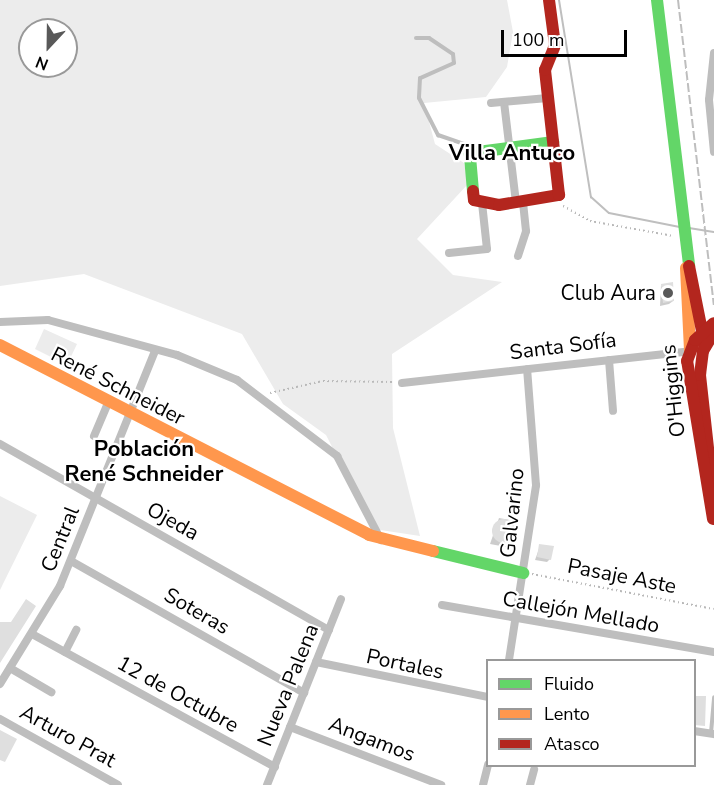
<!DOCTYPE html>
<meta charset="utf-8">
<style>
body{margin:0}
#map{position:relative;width:714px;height:785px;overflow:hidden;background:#fff;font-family:"Nunito Sans",sans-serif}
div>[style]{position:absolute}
.green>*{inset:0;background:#ececec}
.shadow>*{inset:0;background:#0003}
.stream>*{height:2px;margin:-1px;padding:0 1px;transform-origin:1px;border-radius:1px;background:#bfbfbf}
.building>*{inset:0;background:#dfdfdf}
.round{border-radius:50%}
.path>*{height:1.5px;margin-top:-0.75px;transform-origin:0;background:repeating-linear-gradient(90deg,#b9b9b9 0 1.5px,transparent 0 4.5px)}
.lane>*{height:4px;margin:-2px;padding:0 2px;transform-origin:2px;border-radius:2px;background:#bebebe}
.street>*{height:8px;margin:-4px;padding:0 4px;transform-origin:4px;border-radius:4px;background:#bebebe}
.fast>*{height:12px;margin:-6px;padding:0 6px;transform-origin:6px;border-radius:6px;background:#63d668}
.slow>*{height:12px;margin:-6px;padding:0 6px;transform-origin:6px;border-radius:6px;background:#ff974d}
.jam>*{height:12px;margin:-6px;padding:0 6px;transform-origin:6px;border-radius:6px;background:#b3261e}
.rail>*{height:2px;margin-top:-1px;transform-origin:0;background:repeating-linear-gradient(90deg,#bebebe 0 9px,transparent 0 12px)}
.dots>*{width:16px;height:16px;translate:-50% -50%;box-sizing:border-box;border:3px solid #fff;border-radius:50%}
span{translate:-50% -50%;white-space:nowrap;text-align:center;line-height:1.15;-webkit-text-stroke:4.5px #fff;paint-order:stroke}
.poi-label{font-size:21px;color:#000}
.right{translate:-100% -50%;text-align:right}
.street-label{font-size:21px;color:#000}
.neighbourhood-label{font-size:22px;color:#000;font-weight:700}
.legend{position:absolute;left:486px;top:659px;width:210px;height:108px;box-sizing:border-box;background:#fff;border:2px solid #999;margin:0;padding:8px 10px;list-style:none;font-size:18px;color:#000}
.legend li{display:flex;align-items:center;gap:12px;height:30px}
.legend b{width:30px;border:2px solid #999}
.north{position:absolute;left:18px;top:18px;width:60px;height:60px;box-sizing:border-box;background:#fff;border:2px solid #999;border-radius:50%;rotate:202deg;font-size:16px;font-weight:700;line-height:24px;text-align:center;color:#000}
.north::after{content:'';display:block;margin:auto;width:21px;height:27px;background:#595959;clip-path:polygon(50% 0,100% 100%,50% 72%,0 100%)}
.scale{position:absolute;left:501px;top:30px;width:126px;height:27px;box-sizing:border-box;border:3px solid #000;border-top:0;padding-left:8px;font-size:18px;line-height:21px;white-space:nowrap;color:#000;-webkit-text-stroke:4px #fff;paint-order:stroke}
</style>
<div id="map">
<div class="green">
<i style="clip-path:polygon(evenodd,0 0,507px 0,513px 32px,507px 67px,486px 97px,424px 103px,435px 144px,464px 163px,468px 184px,417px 239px,453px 275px,502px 282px,392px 354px,393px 428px,420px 536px,374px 529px,326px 435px,283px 404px,242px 334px,84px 274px,0 286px,0 0,30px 30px,66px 30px,66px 66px,30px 66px,30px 30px)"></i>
<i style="clip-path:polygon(44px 329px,77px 344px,67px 365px,35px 349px)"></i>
<i style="clip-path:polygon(0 496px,37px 515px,0 590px)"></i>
</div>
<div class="shadow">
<i style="clip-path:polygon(661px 285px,673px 301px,669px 304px,660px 306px)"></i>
<i style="clip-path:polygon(499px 518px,515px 521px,506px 547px,490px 544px)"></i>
<i style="clip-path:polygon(540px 546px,550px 559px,547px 562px,535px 560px)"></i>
</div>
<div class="stream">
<i style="left:559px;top:0;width:200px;rotate:80.8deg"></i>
<i style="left:591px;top:197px;width:24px;rotate:42deg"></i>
<i style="left:609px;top:213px;width:72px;rotate:11.2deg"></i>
<i style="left:689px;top:228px;width:25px;rotate:9deg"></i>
</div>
<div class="building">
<i style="clip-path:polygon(673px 282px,674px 301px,663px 303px,661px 284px)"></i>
<i class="round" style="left:492px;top:519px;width:24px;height:24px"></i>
<i style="clip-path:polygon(539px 544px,554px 546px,551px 560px,537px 557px)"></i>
<i style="clip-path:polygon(26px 599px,36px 606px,0 663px,0 622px,11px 622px)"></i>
<i style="clip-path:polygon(694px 696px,706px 696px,705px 726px,694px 725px)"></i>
<i style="clip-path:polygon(0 730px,17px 739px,5px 762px,0 760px)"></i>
</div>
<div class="path">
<i style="left:563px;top:206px;width:31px;rotate:29deg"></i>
<i style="left:590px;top:221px;width:85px;rotate:10.1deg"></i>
<i style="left:270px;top:393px;width:54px;rotate:-12.8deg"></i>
<i style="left:323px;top:381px;width:69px;rotate:0.8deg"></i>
<i style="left:532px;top:574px;width:185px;rotate:10.9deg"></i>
</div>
<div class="lane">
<i style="left:416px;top:38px;width:13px"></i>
<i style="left:429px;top:38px;width:29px;rotate:34deg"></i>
<i style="left:453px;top:54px;width:9px;rotate:84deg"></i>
<i style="left:454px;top:63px;width:37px;rotate:156deg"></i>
<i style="left:420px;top:78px;width:20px;rotate:93deg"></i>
<i style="left:419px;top:98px;width:42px;rotate:62.8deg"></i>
<i style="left:438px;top:135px;width:28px;rotate:19deg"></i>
<i style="left:464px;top:144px;width:10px;rotate:53deg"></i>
<i style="left:711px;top:733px;width:36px;rotate:-85deg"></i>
</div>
<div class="street">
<i style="left:714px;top:53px;width:47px;rotate:96.1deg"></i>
<i style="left:709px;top:100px;width:52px;rotate:84.5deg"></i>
<i style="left:504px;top:102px;width:102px;rotate:83.2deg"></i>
<i style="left:491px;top:103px;width:57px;rotate:-5deg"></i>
<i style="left:449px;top:253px;width:38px;rotate:-6deg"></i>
<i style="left:487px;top:249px;width:46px;rotate:-96.2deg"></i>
<i style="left:518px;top:256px;width:26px;rotate:-72deg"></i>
<i style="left:526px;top:231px;width:29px;rotate:-96deg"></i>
<i style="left:0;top:322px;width:48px;rotate:-2.4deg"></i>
<i style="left:48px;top:320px;width:134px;rotate:15.2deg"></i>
<i style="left:177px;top:355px;width:65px;rotate:22.6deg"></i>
<i style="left:237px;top:380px;width:126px;rotate:37.2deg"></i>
<i style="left:337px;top:456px;width:95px;rotate:62.4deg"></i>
<i style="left:609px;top:360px;width:51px;rotate:85.5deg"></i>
<i style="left:402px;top:383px;width:290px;rotate:-6.3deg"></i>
<i style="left:94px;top:436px;width:36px;rotate:-67deg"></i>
<i style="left:0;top:444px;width:378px;rotate:29.5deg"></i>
<i style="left:71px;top:561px;width:268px;rotate:29.5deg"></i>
<i style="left:442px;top:605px;width:276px;rotate:9.8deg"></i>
<i style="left:32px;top:634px;width:277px;rotate:28.7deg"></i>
<i style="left:65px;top:652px;width:25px;rotate:-63deg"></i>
<i style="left:509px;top:660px;width:177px;rotate:-81.2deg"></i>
<i style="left:536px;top:485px;width:116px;rotate:-94.4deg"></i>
<i style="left:316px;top:662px;width:176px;rotate:11.5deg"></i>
<i style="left:10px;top:668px;width:48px;rotate:30.3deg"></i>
<i style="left:0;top:684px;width:115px;rotate:-58.5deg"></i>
<i style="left:60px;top:586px;width:253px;rotate:-68deg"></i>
<i style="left:0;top:719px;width:135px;rotate:29.2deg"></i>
<i style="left:290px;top:727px;width:162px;rotate:21deg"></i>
<i style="left:694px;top:731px;width:20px;rotate:9deg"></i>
<i style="left:267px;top:785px;width:200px;rotate:-68.3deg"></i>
<i style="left:483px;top:785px;width:21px;rotate:-76deg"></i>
<i style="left:530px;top:785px;width:16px;rotate:-75deg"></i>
</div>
<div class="fast">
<i style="left:657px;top:0;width:268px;rotate:83.1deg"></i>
<i style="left:473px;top:191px;width:38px;rotate:-95deg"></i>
<i style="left:470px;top:153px;width:84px;rotate:-7.5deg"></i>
<i style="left:433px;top:551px;width:93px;rotate:13.7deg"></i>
</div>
<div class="slow">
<i style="left:686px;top:268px;width:83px;rotate:87.2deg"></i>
<i style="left:0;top:345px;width:415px;rotate:27.2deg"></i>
<i style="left:369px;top:535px;width:66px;rotate:14deg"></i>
</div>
<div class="jam">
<i style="left:473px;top:191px;width:9px;rotate:84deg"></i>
<i style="left:474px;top:200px;width:25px;rotate:11deg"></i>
<i style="left:499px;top:205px;width:61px;rotate:-9.5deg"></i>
<i style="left:559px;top:195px;width:126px;rotate:-96.4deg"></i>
<i style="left:545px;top:70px;width:27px;rotate:-68deg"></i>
<i style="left:555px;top:45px;width:45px;rotate:-97.6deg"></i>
<i style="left:689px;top:266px;width:82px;rotate:78.7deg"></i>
<i style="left:713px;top:493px;width:119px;rotate:-96.3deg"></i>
<i style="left:700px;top:375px;width:24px;rotate:-83deg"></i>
<i style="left:703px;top:351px;width:21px;rotate:-59deg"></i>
<i style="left:713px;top:519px;width:160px;rotate:-99.3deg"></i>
<i style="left:687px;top:361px;width:22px;rotate:-69deg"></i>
<i style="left:695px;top:340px;width:25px;rotate:-42deg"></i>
</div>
<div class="rail">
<i style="left:678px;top:0;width:307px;rotate:83.3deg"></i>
</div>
<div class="dots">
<i style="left:668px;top:293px;background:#595959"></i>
</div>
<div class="poi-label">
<span class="right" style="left:656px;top:293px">Club Aura</span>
</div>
<div class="street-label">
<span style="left:563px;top:346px;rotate:-7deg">Santa Sofía</span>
<span style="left:118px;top:386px;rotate:27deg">René Schneider</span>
<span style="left:673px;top:391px;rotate:-96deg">O'Higgins</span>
<span style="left:512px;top:513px;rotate:-84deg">Galvarino</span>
<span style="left:173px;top:521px;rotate:29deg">Ojeda</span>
<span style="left:60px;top:539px;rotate:-68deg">Central</span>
<span style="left:622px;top:576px;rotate:11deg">Pasaje Aste</span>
<span style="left:197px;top:611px;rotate:30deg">Soteras</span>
<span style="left:581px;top:612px;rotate:10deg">Callejón Mellado</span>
<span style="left:405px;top:664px;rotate:12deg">Portales</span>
<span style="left:288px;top:685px;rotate:-68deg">Nueva Palena</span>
<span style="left:178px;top:694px;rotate:29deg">12 de Octubre</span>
<span style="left:68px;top:736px;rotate:29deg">Arturo Prat</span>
<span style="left:372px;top:739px;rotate:21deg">Angamos</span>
</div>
<div class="neighbourhood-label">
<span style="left:512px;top:154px">Villa Antuco</span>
<span style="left:144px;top:462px">Población<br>René Schneider</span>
</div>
<ul class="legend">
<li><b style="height:8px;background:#63d668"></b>Fluido</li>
<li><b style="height:8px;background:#ff974d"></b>Lento</li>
<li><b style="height:8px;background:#b3261e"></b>Atasco</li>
</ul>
<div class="north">N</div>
<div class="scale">100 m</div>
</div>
